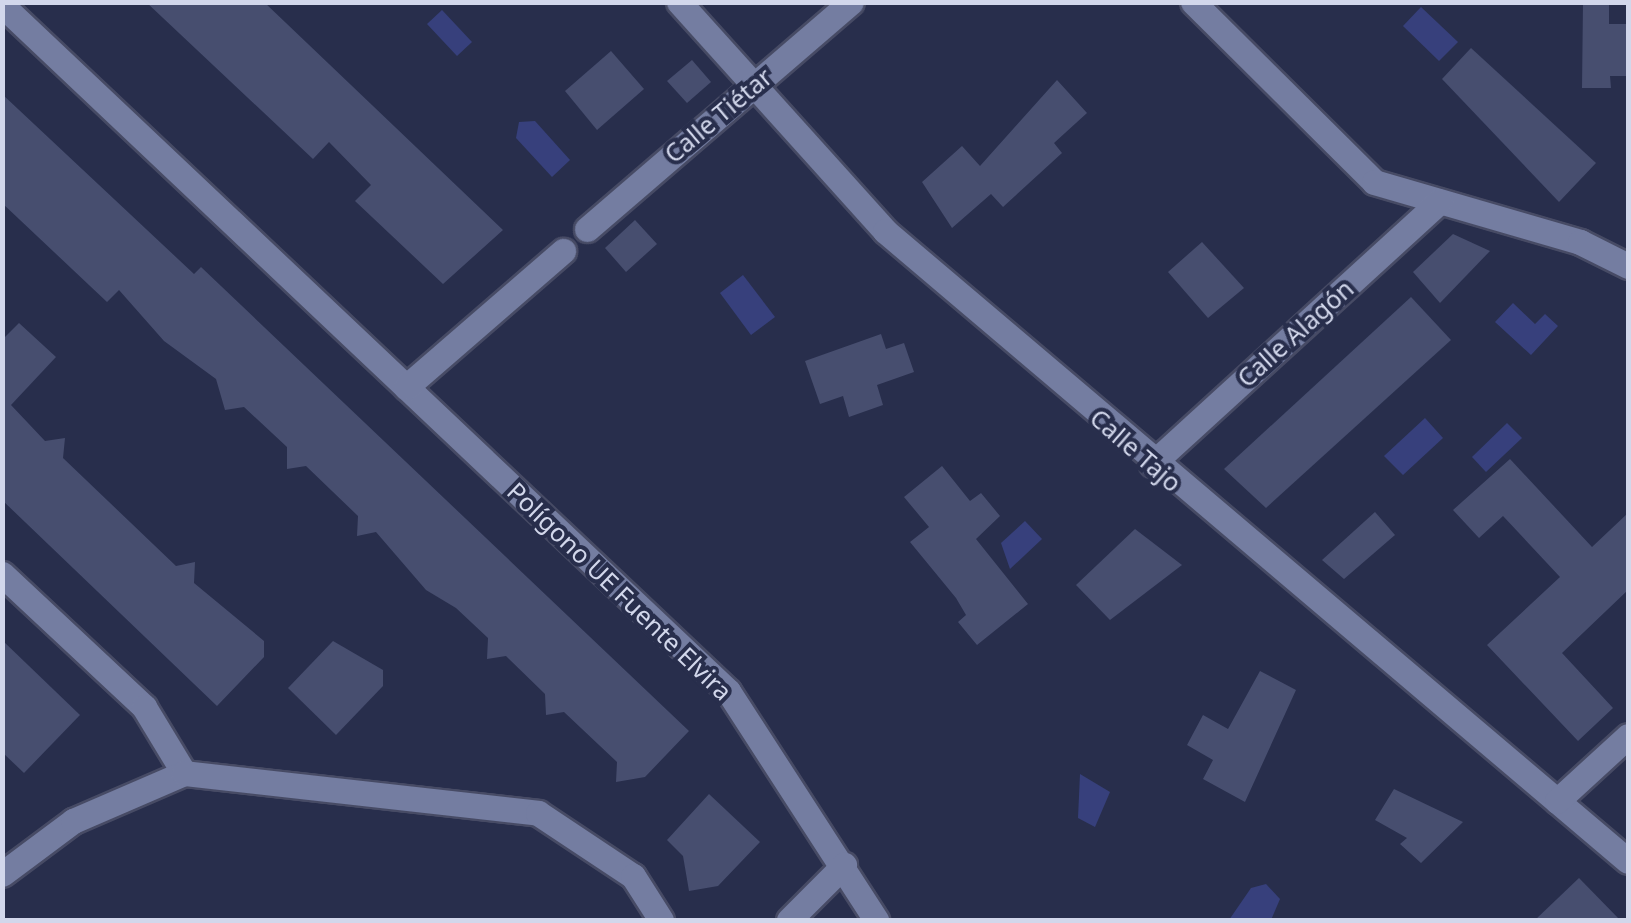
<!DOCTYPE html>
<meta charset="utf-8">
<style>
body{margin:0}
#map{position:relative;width:1631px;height:923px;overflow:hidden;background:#282e4c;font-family:"Noto Sans",sans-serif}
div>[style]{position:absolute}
.water>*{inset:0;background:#37407c}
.building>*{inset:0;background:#474e6f}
.roads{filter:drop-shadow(2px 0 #474b65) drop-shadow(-2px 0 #474b65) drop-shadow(0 2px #474b65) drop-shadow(0 -2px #474b65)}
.minor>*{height:25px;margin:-12.5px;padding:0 12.5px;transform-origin:12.5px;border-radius:12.5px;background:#747da1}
span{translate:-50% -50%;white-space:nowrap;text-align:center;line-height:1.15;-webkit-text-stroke:8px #282e4c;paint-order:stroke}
.street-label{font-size:25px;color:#d2d7eb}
.frame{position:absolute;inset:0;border:5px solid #d2d7eb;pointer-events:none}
</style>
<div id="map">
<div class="water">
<i style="clip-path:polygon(1421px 7px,1458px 42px,1439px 61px,1403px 26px)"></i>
<i style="clip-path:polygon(442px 10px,472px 42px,457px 56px,427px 24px)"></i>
<i style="clip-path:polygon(535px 121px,570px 160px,552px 177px,516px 138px,519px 122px)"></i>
<i style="clip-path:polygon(743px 275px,775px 317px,751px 335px,720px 293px)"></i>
<i style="clip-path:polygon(1513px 303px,1535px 324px,1545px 314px,1558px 326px,1531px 355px,1495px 322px)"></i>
<i style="clip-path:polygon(1425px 418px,1443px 438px,1403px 475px,1384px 456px)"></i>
<i style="clip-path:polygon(1507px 423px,1522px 438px,1486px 472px,1472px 457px)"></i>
<i style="clip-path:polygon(1025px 521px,1042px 539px,1010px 569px,1001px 543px)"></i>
<i style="clip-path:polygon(1080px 774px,1110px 792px,1095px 827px,1078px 818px)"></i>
<i style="clip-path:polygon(1266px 884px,1280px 899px,1271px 920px,1229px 920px,1251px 888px)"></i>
</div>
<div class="building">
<i style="clip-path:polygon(146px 2px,264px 2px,503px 230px,443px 284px,355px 201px,371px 185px,329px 142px,313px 159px)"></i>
<i style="clip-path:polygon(1583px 2px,1609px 2px,1609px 24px,1628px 24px,1628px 76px,1610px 76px,1611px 88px,1582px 88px)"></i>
<i style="clip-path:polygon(1471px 48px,1596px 163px,1559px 202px,1442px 79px)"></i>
<i style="clip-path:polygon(611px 51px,644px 89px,597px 130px,565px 91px)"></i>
<i style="clip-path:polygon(692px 60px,711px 82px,687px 103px,667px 81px)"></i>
<i style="clip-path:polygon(1057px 80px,1087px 113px,1054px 143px,1062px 153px,1003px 207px,991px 194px,952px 228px,922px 182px,962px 146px,980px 166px)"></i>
<i style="clip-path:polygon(2px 94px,194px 274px,201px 267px,689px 731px,645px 777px,616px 782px,617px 762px,564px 712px,546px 715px,545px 694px,506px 656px,487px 659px,488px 638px,456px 608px,426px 590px,376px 532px,357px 536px,358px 516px,306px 466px,287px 469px,287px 447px,244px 407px,225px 410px,216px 379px,164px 341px,119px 290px,107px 302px,2px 203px)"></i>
<i style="clip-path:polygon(635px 220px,657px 244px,626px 272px,605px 248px)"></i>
<i style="clip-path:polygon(1453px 234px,1490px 251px,1440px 303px,1413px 272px)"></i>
<i style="clip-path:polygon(1202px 242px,1244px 288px,1208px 318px,1168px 272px)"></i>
<i style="clip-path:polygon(1411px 297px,1451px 340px,1266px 508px,1224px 469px)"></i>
<i style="clip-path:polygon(19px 323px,56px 357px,11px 405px,45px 441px,65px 438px,63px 458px,176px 566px,195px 562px,194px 583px,264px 641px,264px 657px,217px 706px,2px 500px,2px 340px)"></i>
<i style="clip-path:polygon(881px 334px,886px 349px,904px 343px,914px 372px,877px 385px,883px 405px,849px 417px,843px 396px,820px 404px,805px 361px)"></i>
<i style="clip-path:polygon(1510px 459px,1592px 547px,1628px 513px,1628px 590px,1562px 653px,1613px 708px,1578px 741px,1487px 645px,1560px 577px,1503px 516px,1479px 538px,1453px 510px)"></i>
<i style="clip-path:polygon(942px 466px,970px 501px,981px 493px,1000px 516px,976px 539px,1028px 604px,977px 645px,958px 622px,966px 615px,956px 598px,910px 542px,929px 527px,904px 497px)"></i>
<i style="clip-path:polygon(1375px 512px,1395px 535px,1344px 579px,1322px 560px)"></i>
<i style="clip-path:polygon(1135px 529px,1182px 565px,1110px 620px,1076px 585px)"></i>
<i style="clip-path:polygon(2px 640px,80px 715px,24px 773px,2px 752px)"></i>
<i style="clip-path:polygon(333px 641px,383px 670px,383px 686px,336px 735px,288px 688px)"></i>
<i style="clip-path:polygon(1260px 671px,1296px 690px,1245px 802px,1203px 779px,1213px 760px,1187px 745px,1203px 715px,1228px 729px)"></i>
<i style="clip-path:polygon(1394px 789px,1463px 822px,1421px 863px,1400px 844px,1407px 838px,1375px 820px)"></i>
<i style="clip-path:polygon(709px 794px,760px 842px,718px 886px,689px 891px,683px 856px,667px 840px)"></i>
<i style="clip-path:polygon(1579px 878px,1620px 920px,1535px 920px)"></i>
</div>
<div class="roads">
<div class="minor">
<i style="left:679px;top:2px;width:308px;rotate:48deg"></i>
<i style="left:885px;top:231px;width:974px;rotate:40.3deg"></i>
<i style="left:1193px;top:2px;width:255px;rotate:44.8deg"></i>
<i style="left:1374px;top:182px;width:215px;rotate:16.2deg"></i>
<i style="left:1580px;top:242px;width:54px;rotate:26.6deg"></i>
<i style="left:2px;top:5px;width:999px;rotate:43.38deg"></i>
<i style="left:728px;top:691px;width:273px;rotate:57.1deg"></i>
<i style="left:587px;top:229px;width:348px;rotate:-40.7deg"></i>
<i style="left:406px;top:387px;width:208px;rotate:-40.9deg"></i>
<i style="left:1152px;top:464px;width:389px;rotate:-42.4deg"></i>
<i style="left:2px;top:574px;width:195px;rotate:43.1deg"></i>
<i style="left:144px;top:707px;width:77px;rotate:58.8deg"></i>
<i style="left:1557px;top:801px;width:96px;rotate:-42.5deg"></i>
<i style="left:2px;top:874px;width:89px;rotate:-36.7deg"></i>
<i style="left:73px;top:821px;width:121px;rotate:-23.4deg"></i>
<i style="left:184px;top:773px;width:356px;rotate:6.4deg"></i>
<i style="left:538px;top:813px;width:114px;rotate:33.6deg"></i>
<i style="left:633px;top:876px;width:52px;rotate:57.5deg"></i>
<i style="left:789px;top:920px;width:78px;rotate:-45deg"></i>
</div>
</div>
<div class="street-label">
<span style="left:718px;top:115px;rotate:-40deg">Calle Tiétar</span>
<span style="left:1295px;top:333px;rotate:-42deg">Calle Alagón</span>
<span style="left:1136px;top:450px;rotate:41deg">Calle Tajo</span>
<span style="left:620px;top:591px;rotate:44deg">Polígono UE Fuente Elvira</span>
</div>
<div class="frame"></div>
</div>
